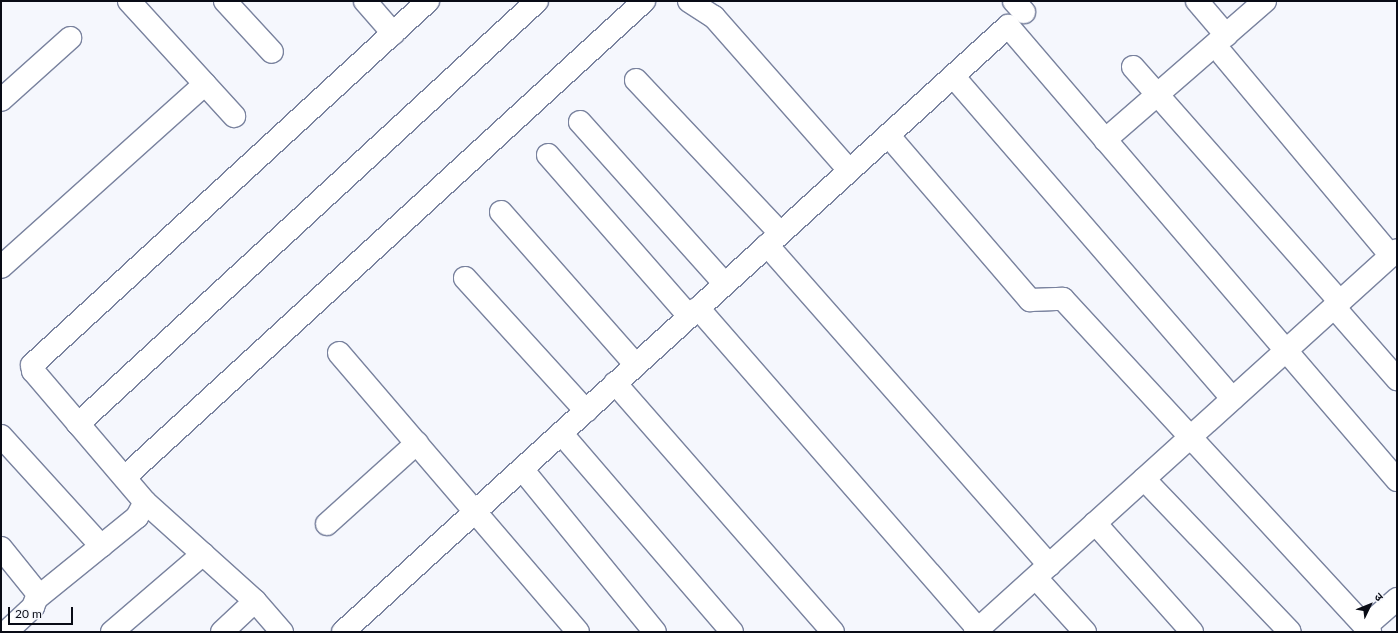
<!DOCTYPE html>
<meta charset="utf-8">
<style>
body{margin:0}
#map{position:relative;width:1398px;height:633px;overflow:hidden;background:#f5f7fd;font-family:Lato,"Noto Sans Devanagari",sans-serif}
div>[style]{position:absolute}
.roads{filter:drop-shadow(1px 0 #79829e) drop-shadow(-1px 0 #79829e) drop-shadow(0 1px #79829e) drop-shadow(0 -1px #79829e)}
.minor>*{height:22px;margin:-11px;padding:0 11px;transform-origin:11px;border-radius:11px;background:#fff}
span{translate:-50% -50%;white-space:nowrap;text-align:center;line-height:1.15;-webkit-text-stroke:3px #f5f7fd;paint-order:stroke}
.frame{position:absolute;inset:0;border:2px solid #090c16;pointer-events:none}
.north{position:absolute;left:1350px;top:585px;width:40px;height:40px;-webkit-text-stroke:3px #f5f7fd;paint-order:stroke;rotate:47deg;font-size:11px;font-weight:700;line-height:16px;text-align:center;color:#090c16}
.north::after{content:'';display:block;margin:auto;width:14px;height:18px;background:#090c16;clip-path:polygon(50% 0,100% 100%,50% 72%,0 100%)}
.scale{position:absolute;left:8px;top:607px;width:65px;height:18px;box-sizing:border-box;border:2px solid #090c16;border-top:0;padding-left:5px;font-size:12px;line-height:14px;white-space:nowrap;color:#090c16;-webkit-text-stroke:3px #f5f7fd;paint-order:stroke}
</style>
<div id="map">
<div class="roads">
<div class="minor">
<i style="left:129px;top:1px;width:156px;rotate:47.6deg"></i>
<i style="left:225px;top:1px;width:69px;rotate:47.3deg"></i>
<i style="left:365px;top:1px;width:43px;rotate:48.8deg"></i>
<i style="left:689px;top:1px;width:30px;rotate:33deg"></i>
<i style="left:714px;top:17px;width:204px;rotate:48.6deg"></i>
<i style="left:1014px;top:1px;width:15px;rotate:48deg"></i>
<i style="left:1197px;top:1px;width:45px;rotate:49.5deg"></i>
<i style="left:1223px;top:55px;width:262px;rotate:50.1deg"></i>
<i style="left:1133px;top:67px;width:313px;rotate:48.6deg"></i>
<i style="left:953px;top:76px;width:427px;rotate:49.1deg"></i>
<i style="left:636px;top:80px;width:210px;rotate:46.7deg"></i>
<i style="left:1px;top:100px;width:93px;rotate:-41.9deg"></i>
<i style="left:580px;top:122px;width:217px;rotate:48.2deg"></i>
<i style="left:888px;top:135px;width:218px;rotate:49.3deg"></i>
<i style="left:1030px;top:300px;width:33px;rotate:-2deg"></i>
<i style="left:1063px;top:299px;width:453px;rotate:47.3deg"></i>
<i style="left:1105px;top:140px;width:212px;rotate:-41deg"></i>
<i style="left:548px;top:155px;width:214px;rotate:48.8deg"></i>
<i style="left:501px;top:212px;width:204px;rotate:48.6deg"></i>
<i style="left:767px;top:245px;width:427px;rotate:48.6deg"></i>
<i style="left:1px;top:267px;width:274px;rotate:-41.9deg"></i>
<i style="left:465px;top:278px;width:180px;rotate:47.7deg"></i>
<i style="left:1334px;top:307px;width:96px;rotate:48.8deg"></i>
<i style="left:698px;top:308px;width:426px;rotate:48.9deg"></i>
<i style="left:339px;top:353px;width:367px;rotate:49.4deg"></i>
<i style="left:615px;top:383px;width:331px;rotate:48.8deg"></i>
<i style="left:78px;top:424px;width:624px;rotate:-42.66deg"></i>
<i style="left:561px;top:433px;width:262px;rotate:49.3deg"></i>
<i style="left:1px;top:436px;width:149px;rotate:47.7deg"></i>
<i style="left:522px;top:469px;width:210px;rotate:50.8deg"></i>
<i style="left:126px;top:476px;width:703px;rotate:-42.52deg"></i>
<i style="left:1144px;top:479px;width:211px;rotate:46.3deg"></i>
<i style="left:145px;top:502px;width:148px;rotate:42deg"></i>
<i style="left:255px;top:601px;width:41px;rotate:48.9deg"></i>
<i style="left:1095px;top:523px;width:146px;rotate:48.3deg"></i>
<i style="left:327px;top:524px;width:121px;rotate:-42deg"></i>
<i style="left:1px;top:548px;width:59px;rotate:51.2deg"></i>
<i style="left:38px;top:594px;width:14px;rotate:111deg"></i>
<i style="left:33px;top:607px;width:37px;rotate:137deg"></i>
<i style="left:1036px;top:578px;width:73px;rotate:47.8deg"></i>
<i style="left:37px;top:598px;width:129px;rotate:-39deg"></i>
<i style="left:137px;top:517px;width:17px;rotate:-62deg"></i>
<i style="left:145px;top:502px;width:172px;rotate:-130.5deg"></i>
<i style="left:33px;top:371px;width:6px;rotate:-99deg"></i>
<i style="left:32px;top:365px;width:538px;rotate:-42.59deg"></i>
<i style="left:1365px;top:627px;width:43px;rotate:-41.2deg"></i>
<i style="left:112px;top:632px;width:120px;rotate:-40.6deg"></i>
<i style="left:222px;top:632px;width:45px;rotate:-43.2deg"></i>
<i style="left:343px;top:632px;width:900px;rotate:-42.34deg"></i>
<i style="left:1008px;top:26px;width:598px;rotate:49.41deg"></i>
<i style="left:975px;top:632px;width:569px;rotate:-42.15deg"></i>
</div>
</div>
<div class="frame"></div>
<div class="north">उ</div>
<div class="scale">20 m</div>
</div>
